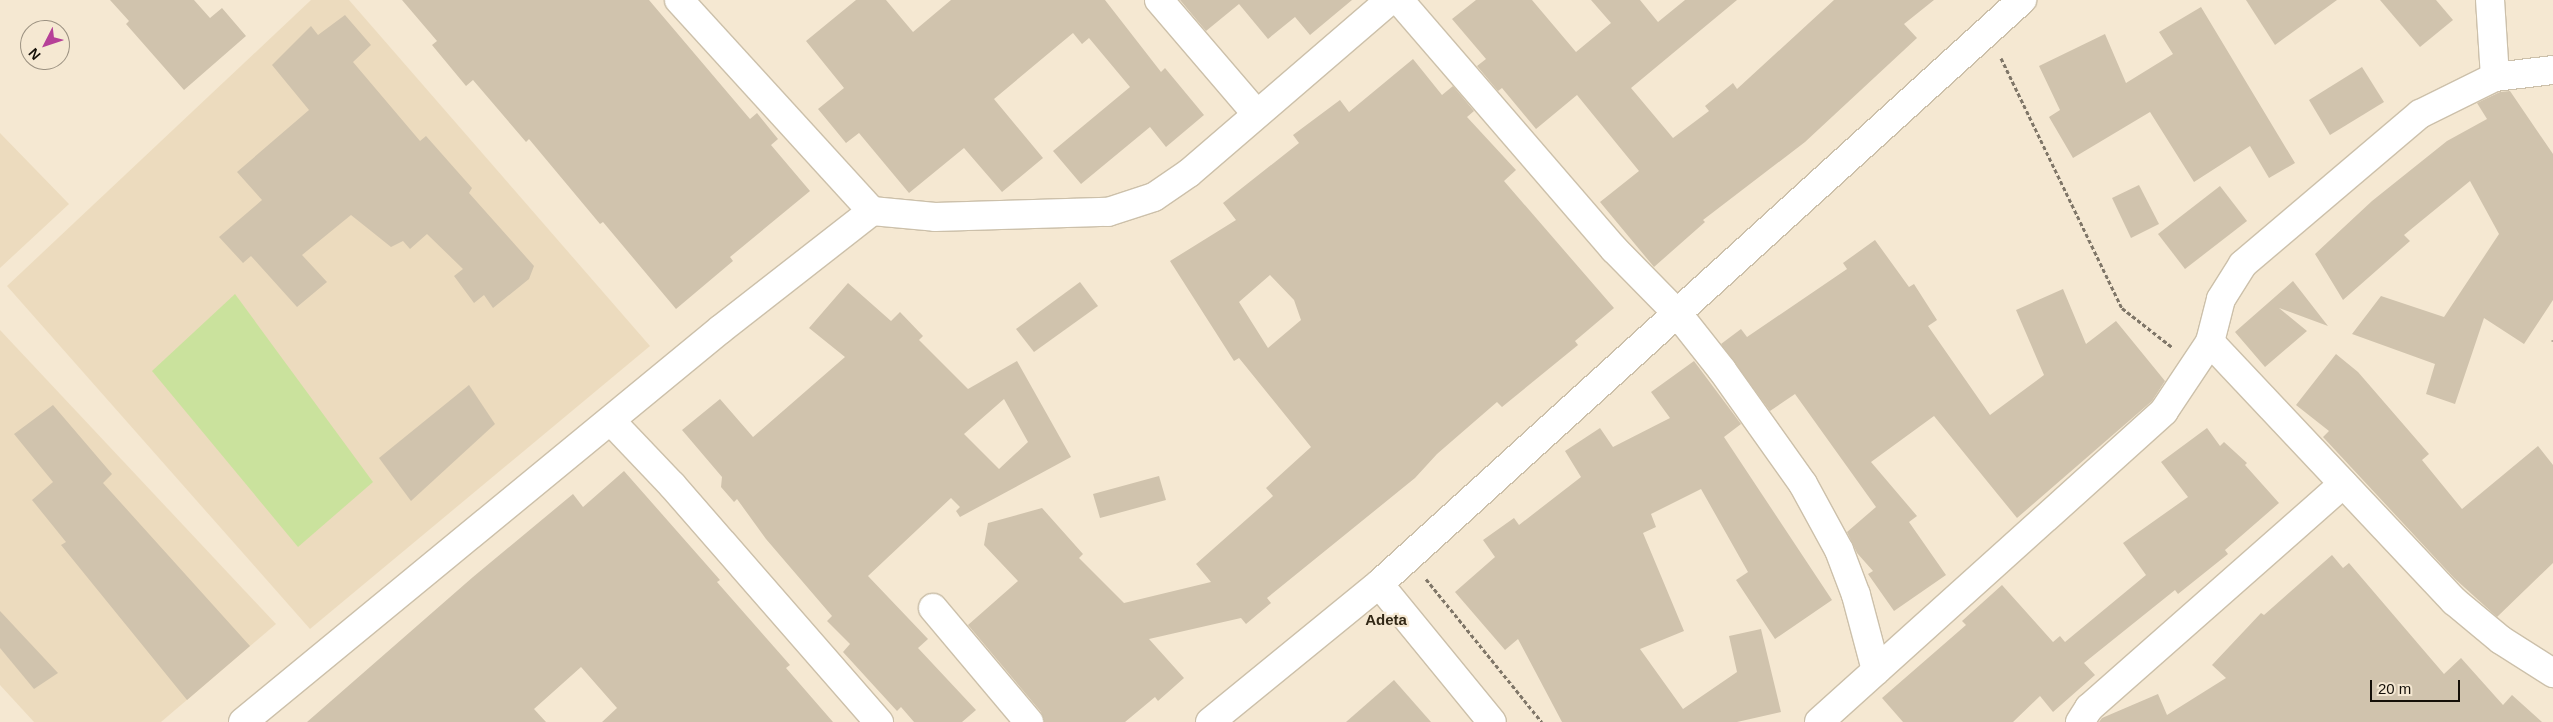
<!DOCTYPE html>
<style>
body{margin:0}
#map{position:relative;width:2553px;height:722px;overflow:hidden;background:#f5e8d2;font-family:Helvetica,sans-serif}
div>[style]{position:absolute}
.built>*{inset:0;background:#ecdbbe}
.green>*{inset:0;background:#cae29d}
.building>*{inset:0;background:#d0c3ad}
.path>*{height:3px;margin-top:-1.5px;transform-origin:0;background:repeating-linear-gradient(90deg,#7f7668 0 4px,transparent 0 6.5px)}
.roads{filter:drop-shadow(1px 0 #ccc0aa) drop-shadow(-1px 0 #ccc0aa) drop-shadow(0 1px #ccc0aa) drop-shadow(0 -1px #ccc0aa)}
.minor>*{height:28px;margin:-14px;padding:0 14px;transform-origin:14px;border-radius:14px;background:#fff}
span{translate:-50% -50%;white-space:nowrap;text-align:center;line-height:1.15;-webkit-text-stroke:4.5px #f5e8d2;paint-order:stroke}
.neighbourhood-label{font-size:15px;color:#322816;font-weight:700}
.north{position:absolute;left:20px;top:20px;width:50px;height:50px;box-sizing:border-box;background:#f5e8d2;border:1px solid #9b9181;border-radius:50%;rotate:229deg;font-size:14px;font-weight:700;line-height:20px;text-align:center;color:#140f08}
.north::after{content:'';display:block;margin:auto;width:18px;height:22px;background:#b64098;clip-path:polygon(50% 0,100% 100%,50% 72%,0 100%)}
.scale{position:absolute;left:2370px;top:680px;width:90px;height:22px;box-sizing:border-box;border:2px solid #140f08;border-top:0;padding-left:6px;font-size:15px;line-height:18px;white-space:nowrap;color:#140f08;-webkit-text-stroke:4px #f5e8d2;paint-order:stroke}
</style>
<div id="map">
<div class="built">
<i style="clip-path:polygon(311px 0,349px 0,650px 346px,310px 629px,7px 286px)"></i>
<i style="clip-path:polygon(0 133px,69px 204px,0 268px)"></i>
<i style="clip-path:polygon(0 330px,276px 624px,161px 722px,34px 722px,0 685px)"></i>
</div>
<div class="green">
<i style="clip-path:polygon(235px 294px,373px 482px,298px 547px,152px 371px)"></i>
</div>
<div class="building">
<i style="clip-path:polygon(110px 0,194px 0,210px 18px,222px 8px,246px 36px,184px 90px,126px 24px,129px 21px)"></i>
<i style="clip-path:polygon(402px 0,649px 0,750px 119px,757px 113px,778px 139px,771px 145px,810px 191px,730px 257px,733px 261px,676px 309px,603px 222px,600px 224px,529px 139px,526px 142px,473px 80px,466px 86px,432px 45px,437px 41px)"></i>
<i style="clip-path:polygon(856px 0,886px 0,913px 32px,951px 0,1105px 0,1161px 72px,1165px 68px,1204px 115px,1166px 147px,1150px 127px,1081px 184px,1053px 151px,1130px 87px,1089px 38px,1082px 44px,1073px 33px,994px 99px,1043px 158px,1002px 192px,964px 148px,909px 193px,859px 133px,846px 143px,818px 109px,844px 88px,806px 41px)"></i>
<i style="clip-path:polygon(1180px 0,1352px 0,1310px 35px,1295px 17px,1268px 39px,1239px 4px,1206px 31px)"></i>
<i style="clip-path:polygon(1476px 0,1532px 0,1576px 52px,1611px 23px,1591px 0,1640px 0,1658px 22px,1685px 0,1737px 0,1631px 88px,1673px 138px,1709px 111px,1705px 106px,1733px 83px,1737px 89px,1834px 0,1934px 0,1904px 24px,1917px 38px,1805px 142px,1703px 220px,1705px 222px,1654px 267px,1600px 202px,1639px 171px,1577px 95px,1536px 129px,1502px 88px,1498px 91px,1477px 66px,1486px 59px,1452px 19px)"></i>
<i style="clip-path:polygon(2246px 0,2337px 0,2275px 45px)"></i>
<i style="clip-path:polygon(2380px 0,2436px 0,2453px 20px,2420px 47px)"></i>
<i style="clip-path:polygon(2201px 7px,2295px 163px,2269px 178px,2250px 146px,2194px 182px,2150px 112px,2073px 158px,2049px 117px,2060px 110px,2039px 66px,2105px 34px,2126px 83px,2173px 54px,2159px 32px)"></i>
<i style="clip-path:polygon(345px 15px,371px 45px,353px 62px,420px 141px,426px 136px,472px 188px,469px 193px,534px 266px,529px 279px,493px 308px,484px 295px,474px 303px,454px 276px,463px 269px,427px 234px,410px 249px,403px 241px,391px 247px,351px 215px,302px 255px,327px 282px,297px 307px,251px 256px,243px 263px,219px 237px,262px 200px,237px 172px,309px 110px,272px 65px,311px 26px,318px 35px)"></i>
<i style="clip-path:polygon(evenodd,1413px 59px,1442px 95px,1453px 86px,1474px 111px,1467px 117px,1516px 170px,1504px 181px,1614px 308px,1575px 341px,1578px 345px,1502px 407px,1497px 402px,1437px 454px,1415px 478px,1267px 598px,1271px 603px,1246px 624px,1241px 618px,1149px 639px,1184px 678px,1158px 701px,1155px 697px,1125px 722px,1044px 722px,1041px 712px,968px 625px,1018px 581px,984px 545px,988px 523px,1042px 508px,1083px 554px,1079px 558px,1124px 603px,1211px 582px,1196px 564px,1273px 496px,1266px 488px,1311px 447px,1239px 358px,1234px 361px,1170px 261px,1236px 220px,1223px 203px,1299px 143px,1293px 135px,1340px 100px,1349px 112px,1413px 59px,1270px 275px,1294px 300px,1301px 320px,1268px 348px,1239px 302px,1270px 275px)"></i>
<i style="clip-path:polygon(2362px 67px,2384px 102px,2330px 135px,2309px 100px)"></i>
<i style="clip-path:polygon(2510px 91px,2553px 154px,2553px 300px,2524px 344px,2484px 318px,2455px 404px,2426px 394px,2435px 364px,2352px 334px,2381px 296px,2444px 317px,2499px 234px,2470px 181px,2404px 235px,2410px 241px,2343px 300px,2315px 254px,2372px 201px,2447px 141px,2487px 119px,2477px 103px,2500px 92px)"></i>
<i style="clip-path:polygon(2139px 185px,2159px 224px,2131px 238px,2112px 198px)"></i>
<i style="clip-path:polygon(2220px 186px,2247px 221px,2185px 269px,2158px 234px)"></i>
<i style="clip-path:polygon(1875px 240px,1909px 287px,1914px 284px,1937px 320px,1928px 326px,1990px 415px,2044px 375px,2016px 310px,2063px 289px,2086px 344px,2116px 321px,2165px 381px,2152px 401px,2017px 518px,1934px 416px,1871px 462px,1917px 516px,1909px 522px,1946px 575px,1894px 611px,1868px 574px,1873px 571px,1857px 553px,1847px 532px,1876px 507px,1795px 394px,1770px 411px,1721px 344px,1741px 329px,1747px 337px,1847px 269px,1843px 263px)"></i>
<i style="clip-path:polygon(2293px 281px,2328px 326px,2279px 308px,2307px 331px,2265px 367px,2235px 332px)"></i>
<i style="clip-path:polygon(1080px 282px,1098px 306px,1034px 352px,1016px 329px)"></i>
<i style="clip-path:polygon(evenodd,848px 283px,891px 321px,900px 312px,923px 336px,919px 340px,968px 389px,1017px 361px,1071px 457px,960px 517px,956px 511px,960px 507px,951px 498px,868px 576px,928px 639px,918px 648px,976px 710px,962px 722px,914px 722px,901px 707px,897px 711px,843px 652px,850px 644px,827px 621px,832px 616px,766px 539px,737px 499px,734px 502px,721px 487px,722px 477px,682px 430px,720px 399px,753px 437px,845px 357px,809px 328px,848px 283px,1004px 399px,1028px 442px,999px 469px,964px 434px,1004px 399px)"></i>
<i style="clip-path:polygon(2336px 354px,2358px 372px,2429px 454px,2422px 460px,2462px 509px,2538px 446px,2553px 465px,2553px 563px,2497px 617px,2454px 578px,2323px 437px,2329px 431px,2296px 405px)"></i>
<i style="clip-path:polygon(1694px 361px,1741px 424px,1724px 437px,1832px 600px,1775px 639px,1736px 580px,1748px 572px,1701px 489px,1651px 514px,1656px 527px,1643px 533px,1684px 631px,1640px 649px,1683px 709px,1737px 672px,1729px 636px,1761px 629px,1781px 712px,1737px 722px,1562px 722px,1518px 639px,1505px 650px,1455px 592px,1495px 557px,1483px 540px,1514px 518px,1519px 525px,1581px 477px,1565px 451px,1600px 428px,1613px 447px,1670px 418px,1651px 392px)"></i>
<i style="clip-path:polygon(469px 385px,495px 424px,411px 501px,379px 458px)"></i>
<i style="clip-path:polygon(53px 405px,112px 474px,103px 483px,250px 646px,187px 700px,61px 545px,66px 542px,32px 500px,53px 482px,14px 434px)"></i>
<i style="clip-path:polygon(2207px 428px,2220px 446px,2224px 442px,2247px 463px,2245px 465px,2279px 503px,2225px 550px,2228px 554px,2178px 594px,2175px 590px,2084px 663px,2095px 675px,2053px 712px,2040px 696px,2013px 722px,1903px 722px,1882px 698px,1966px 625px,1962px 621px,2002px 585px,2053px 642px,2060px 636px,2065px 642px,2146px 575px,2123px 543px,2188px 497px,2161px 462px)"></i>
<i style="clip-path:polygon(624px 471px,720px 580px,717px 582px,790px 665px,786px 668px,833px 722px,602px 722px,617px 708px,581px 667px,534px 709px,546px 722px,307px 722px,473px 577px,573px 494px,583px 507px)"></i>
<i style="clip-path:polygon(1159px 476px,1166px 500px,1100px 518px,1093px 494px)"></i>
<i style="clip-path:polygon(2332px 555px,2343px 568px,2349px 563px,2444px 674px,2461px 658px,2503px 705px,2512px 695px,2542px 722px,2099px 722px,2102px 718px,2158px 694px,2167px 715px,2226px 678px,2212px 665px,2261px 613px,2264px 615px)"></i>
<i style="clip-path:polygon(0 611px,58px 673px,34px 689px,0 648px)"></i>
<i style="clip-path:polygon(1394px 680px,1431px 722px,1346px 722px)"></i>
</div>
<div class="path">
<i style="left:2001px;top:58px;width:278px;rotate:64.2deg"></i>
<i style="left:2122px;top:308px;width:63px;rotate:38deg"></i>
<i style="left:2553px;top:341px;width:1px;rotate:-90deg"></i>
<i style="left:1426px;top:579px;width:184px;rotate:51deg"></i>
</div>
<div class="roads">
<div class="minor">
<i style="left:679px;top:0;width:286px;rotate:47.6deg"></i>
<i style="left:872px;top:211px;width:63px;rotate:5.4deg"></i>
<i style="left:935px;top:217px;width:173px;rotate:-1.7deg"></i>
<i style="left:1108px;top:212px;width:48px;rotate:-18.1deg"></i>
<i style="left:1154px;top:197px;width:42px;rotate:-34.4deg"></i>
<i style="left:1189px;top:173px;width:265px;rotate:-40.7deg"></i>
<i style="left:1159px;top:0;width:149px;rotate:49.4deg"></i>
<i style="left:1399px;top:0;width:329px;rotate:49.2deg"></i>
<i style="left:1614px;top:249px;width:90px;rotate:45.5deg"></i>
<i style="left:1677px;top:313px;width:73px;rotate:51.7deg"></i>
<i style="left:1722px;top:370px;width:140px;rotate:54.6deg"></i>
<i style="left:1803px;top:484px;width:75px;rotate:61.4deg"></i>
<i style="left:1839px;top:550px;width:48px;rotate:69.3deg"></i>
<i style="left:1856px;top:595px;width:78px;rotate:75.1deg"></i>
<i style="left:2495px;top:77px;width:58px;rotate:-6.9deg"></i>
<i style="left:2210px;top:342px;width:356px;rotate:46.7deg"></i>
<i style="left:2454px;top:601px;width:61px;rotate:39.7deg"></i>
<i style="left:2501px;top:640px;width:62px;rotate:32.4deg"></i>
<i style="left:611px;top:421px;width:88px;rotate:46.4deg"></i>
<i style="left:672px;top:485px;width:315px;rotate:48.9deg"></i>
<i style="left:1379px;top:584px;width:178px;rotate:50.7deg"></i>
<i style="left:933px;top:608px;width:149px;rotate:49.9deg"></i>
<i style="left:243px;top:722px;width:619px;rotate:-39.43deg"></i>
<i style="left:721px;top:329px;width:192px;rotate:-38deg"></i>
<i style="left:1210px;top:722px;width:218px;rotate:-39.2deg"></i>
<i style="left:1379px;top:584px;width:869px;rotate:-42.25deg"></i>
<i style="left:1819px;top:722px;width:464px;rotate:-42deg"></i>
<i style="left:2164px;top:411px;width:83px;rotate:-56.3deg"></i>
<i style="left:2210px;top:342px;width:44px;rotate:-75.7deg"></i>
<i style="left:2221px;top:299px;width:41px;rotate:-57.8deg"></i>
<i style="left:2243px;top:264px;width:232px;rotate:-40.3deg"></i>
<i style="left:2420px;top:114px;width:84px;rotate:-26.3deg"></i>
<i style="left:2495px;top:77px;width:77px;rotate:-93.7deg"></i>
<i style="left:2080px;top:722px;width:17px;rotate:-57deg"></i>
<i style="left:2089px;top:708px;width:339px;rotate:-41.4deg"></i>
</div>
</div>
<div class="neighbourhood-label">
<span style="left:1386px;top:620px">Adeta</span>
</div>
<div class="north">N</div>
<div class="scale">20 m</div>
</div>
